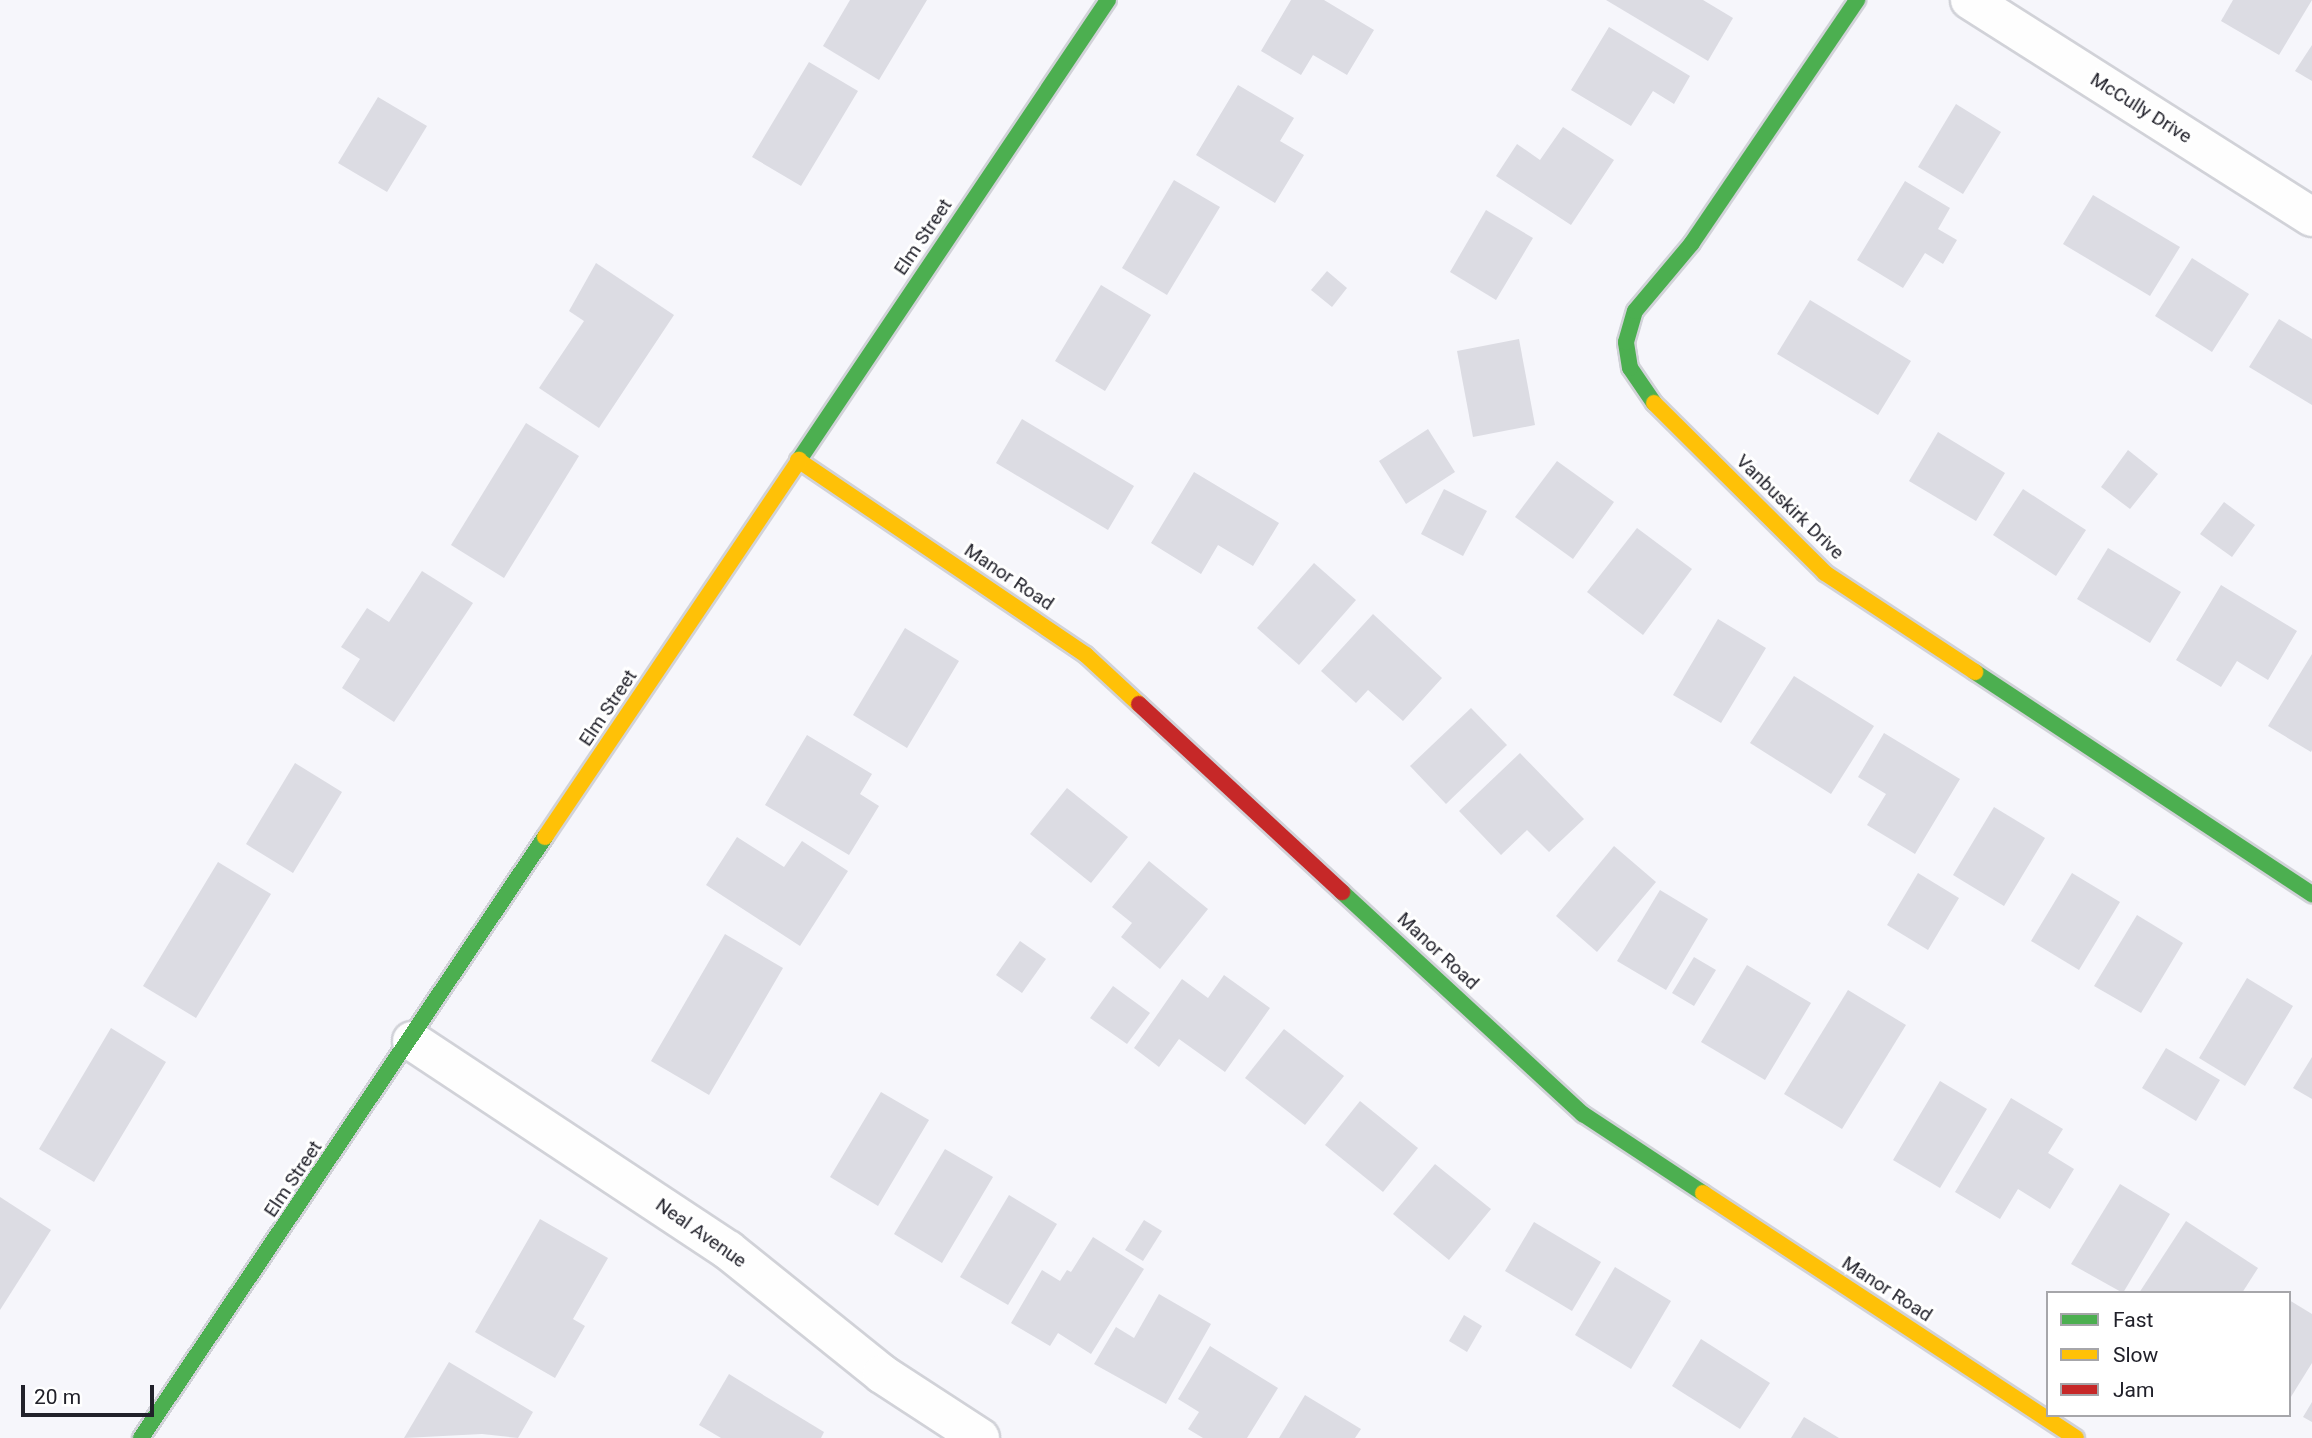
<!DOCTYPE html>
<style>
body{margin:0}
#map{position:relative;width:2312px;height:1438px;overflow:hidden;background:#f6f6fb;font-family:Roboto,sans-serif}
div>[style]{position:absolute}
.building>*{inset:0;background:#dcdce3}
.roads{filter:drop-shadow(2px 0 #d1d2d8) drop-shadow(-2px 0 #d1d2d8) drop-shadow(0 2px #d1d2d8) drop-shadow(0 -2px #d1d2d8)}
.street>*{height:38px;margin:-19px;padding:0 19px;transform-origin:19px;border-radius:19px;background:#fefefe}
.fast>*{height:16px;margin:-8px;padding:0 8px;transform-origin:8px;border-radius:8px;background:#4caf50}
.slow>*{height:16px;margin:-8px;padding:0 8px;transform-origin:8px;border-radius:8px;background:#ffc107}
.jam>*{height:16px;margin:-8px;padding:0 8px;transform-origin:8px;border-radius:8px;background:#c62828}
span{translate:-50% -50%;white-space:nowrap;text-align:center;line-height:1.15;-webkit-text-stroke:6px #fff;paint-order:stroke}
.street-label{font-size:19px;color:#21212a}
.legend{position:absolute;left:2046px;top:1291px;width:245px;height:126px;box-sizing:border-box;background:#fff;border:2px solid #a6a6aa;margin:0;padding:9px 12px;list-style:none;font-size:21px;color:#21212a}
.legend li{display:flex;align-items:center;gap:14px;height:35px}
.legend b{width:35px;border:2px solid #a6a6aa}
.scale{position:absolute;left:21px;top:1385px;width:133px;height:32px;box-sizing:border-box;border:4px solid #21212a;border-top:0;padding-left:9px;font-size:21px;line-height:24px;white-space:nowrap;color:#21212a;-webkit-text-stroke:5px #fff;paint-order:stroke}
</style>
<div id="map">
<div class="building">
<i style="clip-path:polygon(850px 0,927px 0,879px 80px,823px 46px)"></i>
<i style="clip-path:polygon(1291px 0,1324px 0,1374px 30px,1347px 75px,1313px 55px,1301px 75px,1261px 51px)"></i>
<i style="clip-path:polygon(1606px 0,1703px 0,1733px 18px,1708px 61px)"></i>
<i style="clip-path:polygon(2233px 0,2312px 0,2279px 55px,2221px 21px)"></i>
<i style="clip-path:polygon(1609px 27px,1690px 76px,1674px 104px,1653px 91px,1631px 126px,1571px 90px)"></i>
<i style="clip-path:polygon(2312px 45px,2312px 81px,2295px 71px)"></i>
<i style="clip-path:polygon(809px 62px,858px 91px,801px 186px,752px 157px)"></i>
<i style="clip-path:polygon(1238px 85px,1294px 118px,1280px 141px,1304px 155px,1275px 203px,1196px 155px)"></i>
<i style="clip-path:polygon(378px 97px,427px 126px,387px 192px,338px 163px)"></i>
<i style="clip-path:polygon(1956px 104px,2001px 132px,1963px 194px,1918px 167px)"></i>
<i style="clip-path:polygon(1563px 127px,1614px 160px,1571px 225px,1496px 176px,1517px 144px,1540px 160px)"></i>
<i style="clip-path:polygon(1174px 180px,1220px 207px,1167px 295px,1122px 268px)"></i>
<i style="clip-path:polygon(1905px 181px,1950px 208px,1938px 229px,1957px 240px,1943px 264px,1925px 253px,1903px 288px,1857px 260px)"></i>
<i style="clip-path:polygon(2093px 195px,2180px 247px,2150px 296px,2063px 244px)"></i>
<i style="clip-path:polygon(1486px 210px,1533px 238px,1496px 300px,1450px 272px)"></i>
<i style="clip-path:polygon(2192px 258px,2249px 294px,2212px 352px,2155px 316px)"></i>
<i style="clip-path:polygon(596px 263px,674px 315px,599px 428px,539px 388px,584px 321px,569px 311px)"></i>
<i style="clip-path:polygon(1327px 271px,1347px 288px,1332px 307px,1311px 290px)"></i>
<i style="clip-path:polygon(1101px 285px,1151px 315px,1105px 391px,1055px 361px)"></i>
<i style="clip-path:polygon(1810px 300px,1911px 361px,1878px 415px,1777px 354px)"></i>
<i style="clip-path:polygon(2279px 319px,2312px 339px,2312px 405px,2249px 367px)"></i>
<i style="clip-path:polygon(1519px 339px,1535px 425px,1473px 437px,1457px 351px)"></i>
<i style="clip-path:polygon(1022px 419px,1134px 486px,1108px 530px,996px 463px)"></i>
<i style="clip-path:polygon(526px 423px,579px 456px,504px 578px,451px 545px)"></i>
<i style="clip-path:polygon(1428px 429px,1455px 472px,1406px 504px,1379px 461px)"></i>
<i style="clip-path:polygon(1938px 432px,2005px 473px,1976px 521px,1909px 481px)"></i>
<i style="clip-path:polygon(2128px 450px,2158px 474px,2130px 509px,2101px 487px)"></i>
<i style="clip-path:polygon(1557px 461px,1614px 502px,1573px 559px,1515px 517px)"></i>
<i style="clip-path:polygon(1194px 472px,1279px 523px,1253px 566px,1218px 545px,1201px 574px,1151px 543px)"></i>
<i style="clip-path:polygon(1444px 489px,1487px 511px,1463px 556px,1421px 534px)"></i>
<i style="clip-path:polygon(2023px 489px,2086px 530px,2056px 576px,1993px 535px)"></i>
<i style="clip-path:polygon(2224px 502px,2255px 525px,2232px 557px,2200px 534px)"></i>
<i style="clip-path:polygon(1637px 528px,1692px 569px,1643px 635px,1587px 592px)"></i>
<i style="clip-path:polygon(2108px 548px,2181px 592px,2150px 643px,2077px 599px)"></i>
<i style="clip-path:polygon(1314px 563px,1356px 600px,1299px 665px,1257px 628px)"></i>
<i style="clip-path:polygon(422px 571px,473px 603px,394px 722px,342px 688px,360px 659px,341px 647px,367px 608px,389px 622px)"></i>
<i style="clip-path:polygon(2221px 585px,2297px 631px,2268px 680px,2237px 661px,2221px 687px,2176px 660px)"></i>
<i style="clip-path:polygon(1373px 614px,1442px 678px,1403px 721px,1368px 690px,1356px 703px,1321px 671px)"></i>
<i style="clip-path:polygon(1718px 619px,1766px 648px,1721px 723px,1673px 695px)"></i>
<i style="clip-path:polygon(905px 628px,959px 661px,907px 748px,853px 715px)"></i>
<i style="clip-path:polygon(2312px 654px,2312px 750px,2311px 752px,2268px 726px)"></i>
<i style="clip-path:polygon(1794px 676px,1874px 726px,1831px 794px,1750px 743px)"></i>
<i style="clip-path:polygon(1471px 708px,1507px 745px,1446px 804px,1410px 766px)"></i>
<i style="clip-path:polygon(1884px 733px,1960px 779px,1915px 854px,1867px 825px,1886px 794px,1858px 777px)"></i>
<i style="clip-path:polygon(807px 735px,872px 774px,860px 794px,879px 806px,849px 855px,765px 805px)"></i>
<i style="clip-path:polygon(1520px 753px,1584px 819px,1549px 852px,1527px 830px,1501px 855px,1459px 811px)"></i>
<i style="clip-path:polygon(295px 763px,342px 792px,293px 873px,246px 844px)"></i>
<i style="clip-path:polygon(1067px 788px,1128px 837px,1091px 883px,1030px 834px)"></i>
<i style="clip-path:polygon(1994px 807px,2045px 838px,2004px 906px,1953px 875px)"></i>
<i style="clip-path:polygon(737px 837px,784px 867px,802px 841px,848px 871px,800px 946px,706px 885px)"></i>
<i style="clip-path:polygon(1614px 846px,1656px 882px,1597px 952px,1556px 916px)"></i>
<i style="clip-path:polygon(1149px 861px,1208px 909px,1160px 969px,1121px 937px,1132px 923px,1112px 907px)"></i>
<i style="clip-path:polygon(218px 862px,271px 894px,196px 1018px,143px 986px)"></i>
<i style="clip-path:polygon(1918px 873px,1959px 898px,1928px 950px,1887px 925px)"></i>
<i style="clip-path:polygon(2072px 873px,2120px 902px,2079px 970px,2031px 941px)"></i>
<i style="clip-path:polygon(1660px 890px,1708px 919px,1666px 990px,1617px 961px)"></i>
<i style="clip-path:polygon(2137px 915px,2183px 943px,2141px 1013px,2094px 986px)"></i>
<i style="clip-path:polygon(725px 934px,783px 968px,709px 1095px,651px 1061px)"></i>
<i style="clip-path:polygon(1020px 941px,1046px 959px,1022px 993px,996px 975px)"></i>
<i style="clip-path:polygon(1694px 957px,1716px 970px,1694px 1006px,1672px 993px)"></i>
<i style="clip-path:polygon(1747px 965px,1811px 1003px,1765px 1080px,1701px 1042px)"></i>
<i style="clip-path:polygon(1224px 975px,1270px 1008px,1225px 1072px,1179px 1039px,1159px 1067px,1134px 1048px,1182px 979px,1208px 998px)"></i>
<i style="clip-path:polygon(2247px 978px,2293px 1006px,2245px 1086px,2199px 1058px)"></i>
<i style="clip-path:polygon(1113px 986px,1150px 1013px,1127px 1044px,1090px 1018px)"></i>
<i style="clip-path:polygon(1848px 990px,1906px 1025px,1842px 1129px,1784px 1094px)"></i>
<i style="clip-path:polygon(111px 1028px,166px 1062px,94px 1182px,39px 1149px)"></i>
<i style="clip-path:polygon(1284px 1029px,1344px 1076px,1305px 1125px,1245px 1078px)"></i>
<i style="clip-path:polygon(2166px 1048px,2220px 1080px,2196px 1121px,2142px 1088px)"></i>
<i style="clip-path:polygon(2312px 1057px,2312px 1099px,2293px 1088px)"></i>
<i style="clip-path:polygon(1940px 1081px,1987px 1109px,1940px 1188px,1893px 1160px)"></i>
<i style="clip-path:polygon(881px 1092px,929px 1120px,878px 1206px,830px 1177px)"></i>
<i style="clip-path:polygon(2011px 1098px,2063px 1129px,2048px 1153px,2074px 1169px,2050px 1209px,2018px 1189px,2000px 1219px,1955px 1192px)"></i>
<i style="clip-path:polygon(1360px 1101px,1418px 1148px,1383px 1192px,1325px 1145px)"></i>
<i style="clip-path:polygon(945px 1149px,993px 1177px,942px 1263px,894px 1234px)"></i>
<i style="clip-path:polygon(1435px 1164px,1491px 1209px,1449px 1260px,1393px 1214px)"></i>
<i style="clip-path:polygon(2120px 1184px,2170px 1214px,2123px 1293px,2071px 1264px)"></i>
<i style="clip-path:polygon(1009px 1195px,1057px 1224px,1008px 1305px,960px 1277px)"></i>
<i style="clip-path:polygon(0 1197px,51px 1230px,0 1310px)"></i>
<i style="clip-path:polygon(540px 1219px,608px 1258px,573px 1319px,585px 1326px,555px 1378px,475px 1332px)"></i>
<i style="clip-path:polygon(1144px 1220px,1162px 1231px,1143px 1261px,1125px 1250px)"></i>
<i style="clip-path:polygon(2186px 1221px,2258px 1268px,2242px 1293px,2139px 1293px)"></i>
<i style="clip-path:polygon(1534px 1222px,1601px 1262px,1572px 1311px,1505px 1271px)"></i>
<i style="clip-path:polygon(1093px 1237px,1144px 1269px,1091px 1354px,1058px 1333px,1050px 1346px,1011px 1323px,1042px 1270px,1060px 1281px,1067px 1270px,1071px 1272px)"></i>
<i style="clip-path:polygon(1615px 1267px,1671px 1301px,1631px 1369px,1575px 1335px)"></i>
<i style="clip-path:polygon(1159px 1294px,1211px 1324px,1166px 1404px,1094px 1364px,1116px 1327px,1134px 1338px)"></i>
<i style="clip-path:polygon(2289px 1300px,2312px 1314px,2312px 1363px,2289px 1400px)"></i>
<i style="clip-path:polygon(1464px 1315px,1482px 1326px,1467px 1352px,1449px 1341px)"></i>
<i style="clip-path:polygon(1701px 1339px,1770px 1383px,1740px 1429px,1672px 1386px)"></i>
<i style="clip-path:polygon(1210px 1346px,1278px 1388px,1247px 1438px,1203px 1438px,1188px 1429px,1199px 1412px,1178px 1399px)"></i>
<i style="clip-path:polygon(449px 1362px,533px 1412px,518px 1438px,482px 1434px,404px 1438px)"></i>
<i style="clip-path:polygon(729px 1374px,824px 1432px,821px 1438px,721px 1438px,699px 1425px)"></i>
<i style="clip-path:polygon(1305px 1395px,1361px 1429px,1355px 1438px,1279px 1438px)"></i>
<i style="clip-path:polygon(2312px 1402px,2312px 1422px,2303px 1417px)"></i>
<i style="clip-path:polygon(1804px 1417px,1839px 1438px,1791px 1438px)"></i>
</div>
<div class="roads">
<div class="street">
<i style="left:1970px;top:0;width:405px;rotate:32.4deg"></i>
<i style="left:412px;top:1041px;width:379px;rotate:33.5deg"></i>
<i style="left:728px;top:1250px;width:198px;rotate:38.8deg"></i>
<i style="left:882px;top:1374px;width:117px;rotate:33.1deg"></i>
</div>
<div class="fast">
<i style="left:1654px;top:403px;width:42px;rotate:-124.4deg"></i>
<i style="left:1630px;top:368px;width:26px;rotate:-99deg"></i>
<i style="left:1626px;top:342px;width:32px;rotate:-74deg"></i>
<i style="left:1635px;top:311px;width:89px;rotate:-50deg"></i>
<i style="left:1692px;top:243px;width:294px;rotate:-55.8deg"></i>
<i style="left:799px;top:460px;width:554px;rotate:-56.11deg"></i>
<i style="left:1975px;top:672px;width:404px;rotate:33.4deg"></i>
<i style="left:1342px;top:892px;width:328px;rotate:42.7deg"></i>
<i style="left:1583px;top:1114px;width:144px;rotate:33.4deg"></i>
<i style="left:141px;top:1438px;width:724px;rotate:-56.09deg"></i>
</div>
<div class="slow">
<i style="left:1654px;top:403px;width:241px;rotate:44.8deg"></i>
<i style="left:1825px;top:573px;width:180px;rotate:33.4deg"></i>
<i style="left:798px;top:460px;width:348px;rotate:34.1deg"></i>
<i style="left:1086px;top:655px;width:72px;rotate:42.8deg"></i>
<i style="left:545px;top:837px;width:455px;rotate:-56deg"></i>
<i style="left:1703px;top:1193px;width:446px;rotate:33.3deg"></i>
</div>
<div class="jam">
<i style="left:1139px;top:704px;width:277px;rotate:42.8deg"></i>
</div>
</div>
<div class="street-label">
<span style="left:2141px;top:108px;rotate:32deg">McCully Drive</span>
<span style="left:923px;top:237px;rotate:-56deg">Elm Street</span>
<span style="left:1790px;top:507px;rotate:44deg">Vanbuskirk Drive</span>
<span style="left:1009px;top:577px;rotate:34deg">Manor Road</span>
<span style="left:608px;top:708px;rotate:-56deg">Elm Street</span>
<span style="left:1438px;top:951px;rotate:43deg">Manor Road</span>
<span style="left:293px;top:1179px;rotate:-56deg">Elm Street</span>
<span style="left:701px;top:1233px;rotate:35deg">Neal Avenue</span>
<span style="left:1887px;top:1289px;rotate:33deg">Manor Road</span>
</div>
<ul class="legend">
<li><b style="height:9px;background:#4caf50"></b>Fast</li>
<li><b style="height:9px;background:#ffc107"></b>Slow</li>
<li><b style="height:9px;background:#c62828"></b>Jam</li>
</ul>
<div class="scale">20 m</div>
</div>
